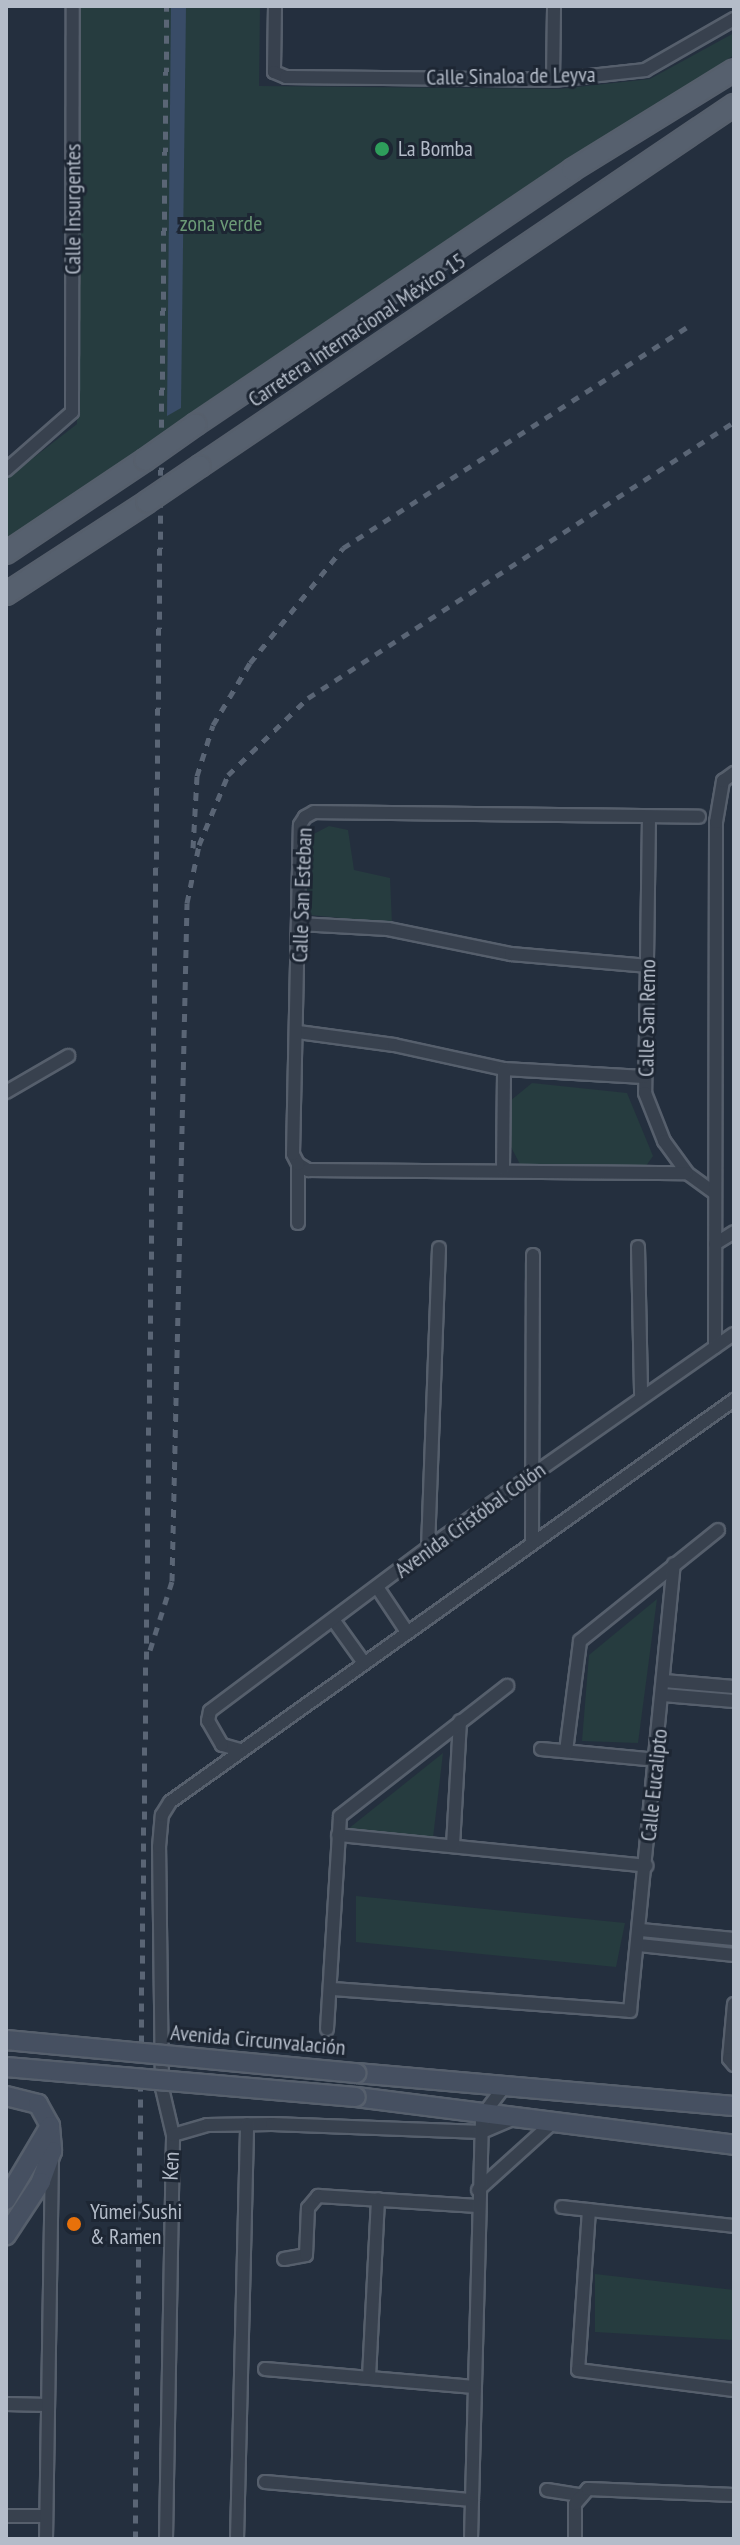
<!DOCTYPE html>
<meta charset="utf-8">
<style>
body{margin:0}
#map{position:relative;width:740px;height:2545px;overflow:hidden;background:#242f3e;font-family:"PT Sans Narrow",sans-serif}
div>[style]{position:absolute}
.green>*{inset:0;background:#263c3f}
.water>*{inset:0;background:#394c67}
.roads{filter:drop-shadow(2px 0 #565f6c) drop-shadow(-2px 0 #565f6c) drop-shadow(0 2px #565f6c) drop-shadow(0 -2px #565f6c)}
.street>*{height:12px;margin:-6px;padding:0 6px;transform-origin:6px;border-radius:6px;background:#38414e}
.secondary>*{height:18px;margin:-9px;padding:0 9px;transform-origin:9px;border-radius:9px;background:#465061}
.primary>*{height:20px;margin:-10px;padding:0 10px;transform-origin:10px;border-radius:10px;background:#56606e}
.rail>*{height:5px;margin-top:-2.5px;transform-origin:0;background:repeating-linear-gradient(90deg,#5a6575 0 8px,transparent 0 16px)}
.bridges{filter:drop-shadow(2px 0 #565f6c) drop-shadow(-2px 0 #565f6c) drop-shadow(0 2px #565f6c) drop-shadow(0 -2px #565f6c)}
.secondary-bridge>*{height:18px;margin:-9px;padding:0 9px;transform-origin:9px;border-radius:9px;background:#465061}
.primary-bridge>*{height:20px;margin:-10px;padding:0 10px;transform-origin:10px;border-radius:10px;background:#56606e}
.dots>*{width:22px;height:22px;translate:-50% -50%;box-sizing:border-box;border:4px solid #1d2633;border-radius:50%}
span{translate:-50% -50%;white-space:nowrap;text-align:center;line-height:1.15;-webkit-text-stroke:6px #1d2633;paint-order:stroke}
.street-label{font-size:22px;color:#b4bcc9}
.poi-label{font-size:22px;color:#b4bcc9}
.left{translate:0 -50%;text-align:left}
.park-label{font-size:22px;color:#6b9a76}
.frame{position:absolute;inset:0;border:8px solid #b4bcc9;pointer-events:none}
</style>
<div id="map">
<div class="green">
<i style="clip-path:polygon(77px 6px,260px 6px,259px 86px,559px 89px,650px 79px,734px 33px,734px 55px,6px 542px,6px 479px,77px 424px)"></i>
<i style="clip-path:polygon(329px 826px,348px 830px,354px 870px,390px 878px,392px 923px,310px 915px,304px 905px,306px 838px)"></i>
<i style="clip-path:polygon(532px 1083px,627px 1093px,653px 1156px,646px 1166px,523px 1170px,511px 1147px,510px 1101px)"></i>
<i style="clip-path:polygon(657px 1599px,638px 1743px,582px 1741px,589px 1655px)"></i>
<i style="clip-path:polygon(443px 1753px,433px 1838px,343px 1833px)"></i>
<i style="clip-path:polygon(356px 1896px,625px 1923px,616px 1967px,356px 1942px)"></i>
<i style="clip-path:polygon(595px 2274px,734px 2290px,734px 2340px,595px 2332px)"></i>
</div>
<div class="water">
<i style="clip-path:polygon(171px 6px,186px 6px,181px 408px,167px 416px)"></i>
</div>
<div class="roads">
<div class="street">
<i style="left:275px;top:6px;width:66px;rotate:90.9deg"></i>
<i style="left:274px;top:72px;width:13px;rotate:23deg"></i>
<i style="left:286px;top:77px;width:267px;rotate:0.6deg"></i>
<i style="left:553px;top:80px;width:93px;rotate:-6.2deg"></i>
<i style="left:645px;top:70px;width:103px;rotate:-29.8deg"></i>
<i style="left:553px;top:80px;width:74px;rotate:-89.2deg"></i>
<i style="left:6px;top:470px;width:88px;rotate:-41.3deg"></i>
<i style="left:72px;top:412px;width:406px;rotate:-89.9deg"></i>
<i style="left:649px;top:817px;width:276px;rotate:90.8deg"></i>
<i style="left:645px;top:1093px;width:52px;rotate:68.4deg"></i>
<i style="left:664px;top:1141px;width:39px;rotate:54deg"></i>
<i style="left:687px;top:1173px;width:34px;rotate:36deg"></i>
<i style="left:299px;top:924px;width:89px;rotate:3.2deg"></i>
<i style="left:388px;top:929px;width:126px;rotate:11.5deg"></i>
<i style="left:511px;top:954px;width:138px;rotate:5deg"></i>
<i style="left:298px;top:1032px;width:97px;rotate:7.7deg"></i>
<i style="left:394px;top:1045px;width:113px;rotate:12.3deg"></i>
<i style="left:504px;top:1069px;width:140px;rotate:3.3deg"></i>
<i style="left:6px;top:1092px;width:72px;rotate:-30.1deg"></i>
<i style="left:298px;top:1164px;width:12px;rotate:31deg"></i>
<i style="left:308px;top:1170px;width:379px;rotate:0.5deg"></i>
<i style="left:503px;top:1169px;width:100px;rotate:-89.4deg"></i>
<i style="left:298px;top:1223px;width:59px;rotate:-90deg"></i>
<i style="left:298px;top:1164px;width:11px;rotate:-117deg"></i>
<i style="left:293px;top:1154px;width:329px;rotate:-88.8deg"></i>
<i style="left:300px;top:825px;width:9px;rotate:-58deg"></i>
<i style="left:305px;top:817px;width:10px;rotate:-29deg"></i>
<i style="left:314px;top:812px;width:385px;rotate:0.7deg"></i>
<i style="left:715px;top:1244px;width:22px;rotate:-32deg"></i>
<i style="left:638px;top:1247px;width:149px;rotate:88.8deg"></i>
<i style="left:715px;top:1347px;width:525px;rotate:-89.89deg"></i>
<i style="left:716px;top:822px;width:42px;rotate:-80.3deg"></i>
<i style="left:723px;top:781px;width:14px;rotate:-36deg"></i>
<i style="left:532px;top:1540px;width:285px;rotate:-89.8deg"></i>
<i style="left:428px;top:1548px;width:300px;rotate:-87.9deg"></i>
<i style="left:377px;top:1587px;width:54px;rotate:56.3deg"></i>
<i style="left:334px;top:1621px;width:52px;rotate:54.5deg"></i>
<i style="left:664px;top:1681px;width:70px;rotate:4.9deg"></i>
<i style="left:663px;top:1695px;width:71px;rotate:4.8deg"></i>
<i style="left:541px;top:1749px;width:117px;rotate:5.4deg"></i>
<i style="left:240px;top:1750px;width:19px;rotate:-164deg"></i>
<i style="left:222px;top:1745px;width:28px;rotate:-120deg"></i>
<i style="left:208px;top:1721px;width:10px;rotate:-79deg"></i>
<i style="left:210px;top:1711px;width:272px;rotate:-36.8deg"></i>
<i style="left:428px;top:1548px;width:373px;rotate:-35deg"></i>
<i style="left:566px;top:1751px;width:111px;rotate:-82.7deg"></i>
<i style="left:580px;top:1641px;width:177px;rotate:-38.8deg"></i>
<i style="left:338px;top:1835px;width:310px;rotate:5.7deg"></i>
<i style="left:453px;top:1846px;width:125px;rotate:-86.8deg"></i>
<i style="left:641px;top:1930px;width:93px;rotate:5.5deg"></i>
<i style="left:639px;top:1945px;width:96px;rotate:6deg"></i>
<i style="left:332px;top:1989px;width:299px;rotate:4.2deg"></i>
<i style="left:630px;top:2011px;width:449px;rotate:-84.4deg"></i>
<i style="left:734px;top:2004px;width:55px;rotate:95.2deg"></i>
<i style="left:729px;top:2059px;width:8px;rotate:50deg"></i>
<i style="left:327px;top:2029px;width:213px;rotate:-86.5deg"></i>
<i style="left:340px;top:1816px;width:212px;rotate:-37.9deg"></i>
<i style="left:173px;top:2135px;width:48px;rotate:-103.2deg"></i>
<i style="left:162px;top:2088px;width:241px;rotate:-90.7deg"></i>
<i style="left:159px;top:1847px;width:32px;rotate:-85deg"></i>
<i style="left:162px;top:1815px;width:15px;rotate:-58deg"></i>
<i style="left:170px;top:1802px;width:693px;rotate:-35.48deg"></i>
<i style="left:478px;top:2190px;width:97px;rotate:-42.1deg"></i>
<i style="left:562px;top:2207px;width:173px;rotate:6.3deg"></i>
<i style="left:589px;top:2210px;width:160px;rotate:93.9deg"></i>
<i style="left:578px;top:2370px;width:157px;rotate:7.3deg"></i>
<i style="left:284px;top:2259px;width:22px;rotate:-10deg"></i>
<i style="left:306px;top:2255px;width:47px;rotate:-87.6deg"></i>
<i style="left:308px;top:2208px;width:16px;rotate:-50deg"></i>
<i style="left:318px;top:2196px;width:160px;rotate:3.6deg"></i>
<i style="left:265px;top:2369px;width:210px;rotate:4.9deg"></i>
<i style="left:369px;top:2377px;width:178px;rotate:-87.1deg"></i>
<i style="left:6px;top:2404px;width:42px;rotate:1.4deg"></i>
<i style="left:265px;top:2482px;width:208px;rotate:5deg"></i>
<i style="left:547px;top:2490px;width:33px;rotate:9deg"></i>
<i style="left:6px;top:2516px;width:39px"></i>
<i style="left:46px;top:2539px;width:377px;rotate:-89.1deg"></i>
<i style="left:166px;top:2539px;width:404px;rotate:-89deg"></i>
<i style="left:173px;top:2135px;width:35px;rotate:-16deg"></i>
<i style="left:207px;top:2125px;width:65px;rotate:-0.9deg"></i>
<i style="left:272px;top:2124px;width:210px;rotate:2.2deg"></i>
<i style="left:482px;top:2132px;width:30px;rotate:-23deg"></i>
<i style="left:237px;top:2539px;width:415px;rotate:-88.6deg"></i>
<i style="left:471px;top:2539px;width:423px;rotate:-88.5deg"></i>
<i style="left:482px;top:2116px;width:40px;rotate:-53deg"></i>
<i style="left:575px;top:2539px;width:35px;rotate:-90deg"></i>
<i style="left:575px;top:2504px;width:20px;rotate:-49deg"></i>
<i style="left:588px;top:2489px;width:146px;rotate:2.4deg"></i>
</div>
<div class="secondary">
<i style="left:356px;top:2073px;width:379px;rotate:5deg"></i>
<i style="left:6px;top:2096px;width:33px;rotate:14deg"></i>
<i style="left:38px;top:2104px;width:25px;rotate:61deg"></i>
<i style="left:50px;top:2126px;width:25px;rotate:85deg"></i>
<i style="left:52px;top:2151px;width:33px;rotate:110deg"></i>
<i style="left:41px;top:2182px;width:64px;rotate:123.4deg"></i>
<i style="left:356px;top:2097px;width:381px;rotate:7.2deg"></i>
<i style="left:6px;top:2200px;width:86px;rotate:-59.3deg"></i>
</div>
<div class="primary">
<i style="left:196px;top:424px;width:454px;rotate:-34deg"></i>
<i style="left:572px;top:170px;width:190px;rotate:-31.7deg"></i>
<i style="left:200px;top:466px;width:645px;rotate:-34.06deg"></i>
<i style="left:6px;top:553px;width:167px;rotate:-33.8deg"></i>
<i style="left:6px;top:594px;width:168px;rotate:-33.1deg"></i>
</div>
</div>
<div class="rail">
<i style="left:193px;top:848px;width:72px;rotate:-86.8deg"></i>
<i style="left:197px;top:776px;width:53px;rotate:-72.6deg"></i>
<i style="left:213px;top:725px;width:72px;rotate:-59.2deg"></i>
<i style="left:250px;top:663px;width:148px;rotate:-51deg"></i>
<i style="left:343px;top:548px;width:412px;rotate:-32.7deg"></i>
<i style="left:150px;top:1650px;width:72px;rotate:-72.3deg"></i>
<i style="left:172px;top:1581px;width:678px;rotate:-88.73deg"></i>
<i style="left:187px;top:903px;width:59px;rotate:-78.3deg"></i>
<i style="left:199px;top:845px;width:76px;rotate:-67.5deg"></i>
<i style="left:228px;top:775px;width:111px;rotate:-43.9deg"></i>
<i style="left:308px;top:698px;width:508px;rotate:-32.94deg"></i>
<i style="left:135px;top:2539px;width:2533px;rotate:-89.28deg"></i>
</div>
<div class="bridges">
<div class="secondary-bridge">
<i style="left:6px;top:2040px;width:352px;rotate:5.4deg"></i>
<i style="left:6px;top:2067px;width:351px;rotate:4.9deg"></i>
</div>
<div class="primary-bridge">
<i style="left:145px;top:460px;width:62px;rotate:-35.2deg"></i>
<i style="left:147px;top:502px;width:64px;rotate:-34.2deg"></i>
</div>
</div>
<div class="dots">
<i style="left:382px;top:149px;background:#2e9e5b"></i>
<i style="left:74px;top:2224px;background:#e8710a"></i>
</div>
<div class="street-label">
<span style="left:511px;top:76px;rotate:-1deg">Calle Sinaloa de Leyva</span>
<span style="left:73px;top:209px;rotate:-90deg">Calle Insurgentes</span>
<span style="left:357px;top:330px;rotate:-34deg">Carretera Internacional México 15</span>
<span style="left:302px;top:895px;rotate:-88deg">Calle San Esteban</span>
<span style="left:647px;top:1018px;rotate:-89deg">Calle San Remo</span>
<span style="left:470px;top:1520px;rotate:-36deg">Avenida Cristóbal Colón</span>
<span style="left:654px;top:1785px;rotate:-84deg">Calle Eucalipto</span>
<span style="left:258px;top:2040px;rotate:5deg">Avenida Circunvalación</span>
<span style="left:171px;top:2166px;rotate:-87deg">Ken</span>
</div>
<div class="poi-label">
<span class="left" style="left:398px;top:149px">La Bomba</span>
<span class="left" style="left:90px;top:2224px">Yūmei Sushi<br>&amp; Ramen</span>
</div>
<div class="park-label">
<span style="left:221px;top:224px">zona verde</span>
</div>
<div class="frame"></div>
</div>
